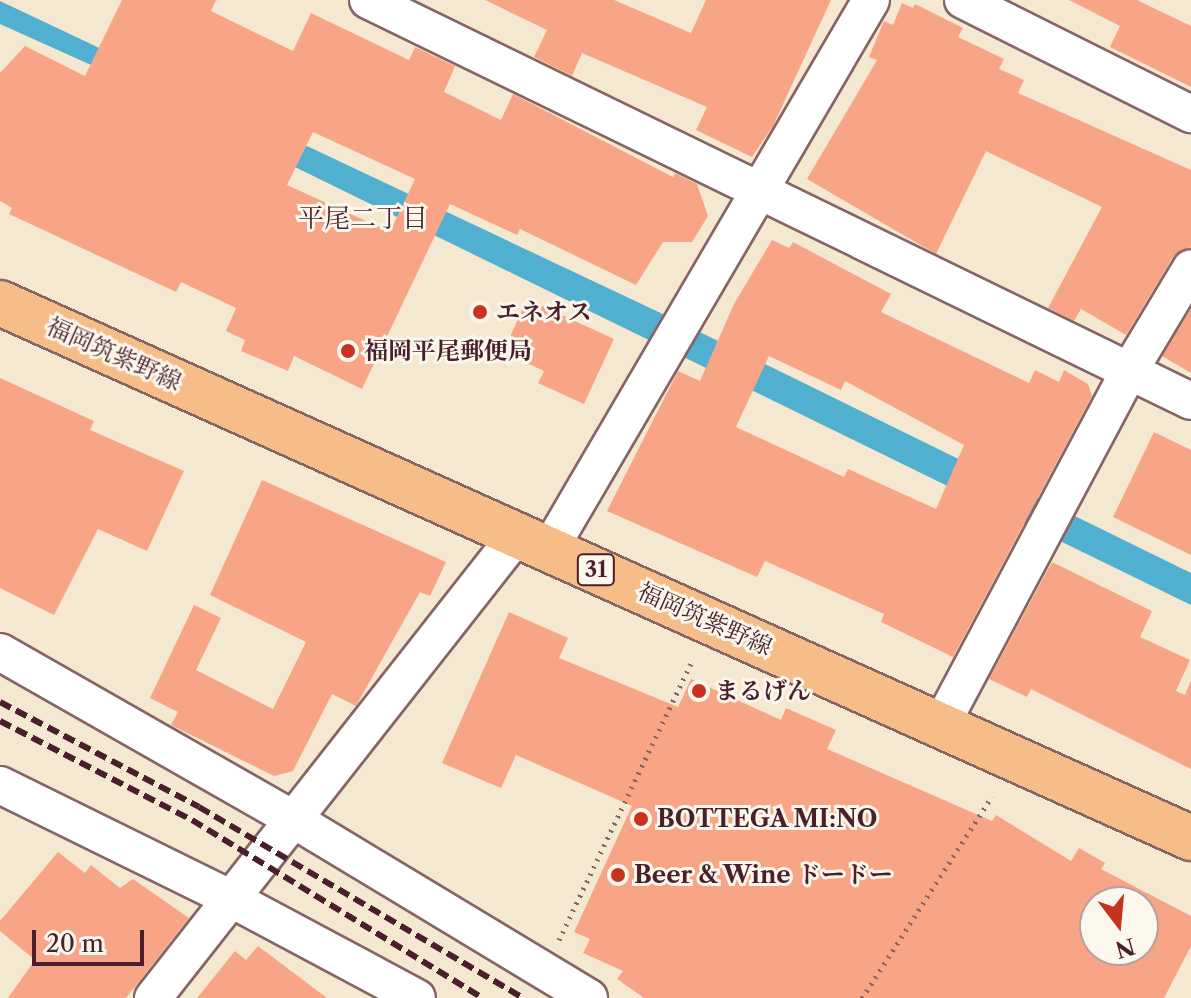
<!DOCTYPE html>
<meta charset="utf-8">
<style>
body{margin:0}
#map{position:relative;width:1191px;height:998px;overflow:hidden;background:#f4e8d0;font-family:"Libre Caslon Text","Noto Serif JP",serif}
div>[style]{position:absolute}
.water>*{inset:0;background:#51afd0}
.building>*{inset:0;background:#f8a587}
.path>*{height:5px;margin-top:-2.5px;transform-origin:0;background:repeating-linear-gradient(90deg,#866565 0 2px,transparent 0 8px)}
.roads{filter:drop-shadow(2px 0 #866565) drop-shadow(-2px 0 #866565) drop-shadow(0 2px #866565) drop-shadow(0 -2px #866565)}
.minor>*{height:36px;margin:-18px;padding:0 18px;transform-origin:18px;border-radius:18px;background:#fff}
.primary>*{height:44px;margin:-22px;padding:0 22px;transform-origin:22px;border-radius:22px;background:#f7bd88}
.rail>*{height:6px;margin-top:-3px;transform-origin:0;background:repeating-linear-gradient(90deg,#4a1f2b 0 12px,transparent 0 18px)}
.dots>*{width:22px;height:22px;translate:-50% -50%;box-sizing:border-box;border:4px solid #fbf7ec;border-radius:50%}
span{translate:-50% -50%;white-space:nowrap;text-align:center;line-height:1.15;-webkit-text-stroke:6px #fbf7ec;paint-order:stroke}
.shield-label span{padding:2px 6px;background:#fbf7ec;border:2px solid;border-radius:6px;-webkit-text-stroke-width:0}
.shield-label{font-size:22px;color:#4a1f2b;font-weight:700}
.poi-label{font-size:24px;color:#4a1f2b;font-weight:700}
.left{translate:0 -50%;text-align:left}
.street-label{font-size:24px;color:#4a1f2b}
.neighbourhood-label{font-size:26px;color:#4a1f2b}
.north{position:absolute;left:1079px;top:886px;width:80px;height:80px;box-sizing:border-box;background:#fbf7ec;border:2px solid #b4a19f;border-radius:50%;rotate:164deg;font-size:22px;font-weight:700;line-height:32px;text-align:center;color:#4a1f2b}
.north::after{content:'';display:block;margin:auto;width:28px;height:36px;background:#c8321e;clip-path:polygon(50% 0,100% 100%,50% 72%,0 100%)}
.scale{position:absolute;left:32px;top:930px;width:112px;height:36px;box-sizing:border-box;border:4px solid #4a1f2b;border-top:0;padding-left:10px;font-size:24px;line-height:28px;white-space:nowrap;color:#4a1f2b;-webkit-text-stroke:6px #fbf7ec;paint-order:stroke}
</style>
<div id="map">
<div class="water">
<i style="clip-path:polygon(0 1px,667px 316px,1191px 573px,1191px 605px,131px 87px,131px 83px,0 24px)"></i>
</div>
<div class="building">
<i style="clip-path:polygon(evenodd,122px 0,216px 0,211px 11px,293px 51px,311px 13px,409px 60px,415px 47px,455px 66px,444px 92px,501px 120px,513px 94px,673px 177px,675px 173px,697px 184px,708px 216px,692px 242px,663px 242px,636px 285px,520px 229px,517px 235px,450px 204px,362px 389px,294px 356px,288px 371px,241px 351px,245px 340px,226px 331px,236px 308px,181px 282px,176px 292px,9px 214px,12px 208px,0 201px,0 73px,25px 46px,85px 76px,122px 0,313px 132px,415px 179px,390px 232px,287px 185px,313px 132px)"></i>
<i style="clip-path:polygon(485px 0,614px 0,691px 33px,706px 0,831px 0,773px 126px,752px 157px,696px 130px,707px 107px,582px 53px,572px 76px,534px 57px,547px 30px)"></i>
<i style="clip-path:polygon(1069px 0,1137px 0,1191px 26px,1191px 87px,1110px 47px,1120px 26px)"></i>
<i style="clip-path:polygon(902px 3px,913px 8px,915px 4px,963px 28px,958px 37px,1004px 59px,999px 69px,1024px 80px,1018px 93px,1191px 170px,1191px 247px,1173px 257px,1126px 335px,1081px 309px,1074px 321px,1048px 308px,1102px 207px,986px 151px,936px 254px,807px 179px,877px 60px,869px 57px,884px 21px,893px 25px)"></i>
<i style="clip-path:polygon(evenodd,772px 240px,789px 248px,793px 242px,891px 294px,881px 312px,1029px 383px,1035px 370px,1059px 382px,1064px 370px,1088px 384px,1092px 396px,953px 657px,881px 622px,884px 614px,765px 561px,757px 577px,607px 511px,678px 371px,700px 381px,734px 304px,772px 240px,769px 356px,841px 390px,845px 381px,964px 445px,936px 509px,848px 469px,844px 477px,736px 427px,769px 356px)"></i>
<i style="clip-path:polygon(527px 299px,614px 339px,584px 404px,538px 383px,544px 371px,503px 352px)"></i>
<i style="clip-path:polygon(1191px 309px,1191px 373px,1162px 356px)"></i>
<i style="clip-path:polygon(0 378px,94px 421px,90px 430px,184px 471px,147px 551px,98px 529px,54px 615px,0 588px)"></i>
<i style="clip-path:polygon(1154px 432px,1191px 450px,1191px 555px,1113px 517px)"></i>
<i style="clip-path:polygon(262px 480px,446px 562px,430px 596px,420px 592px,356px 706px,332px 694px,293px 771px,274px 776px,171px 725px,178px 712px,150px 698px,194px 605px,221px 618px,196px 670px,273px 709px,306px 642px,210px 595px)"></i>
<i style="clip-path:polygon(1052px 562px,1152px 611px,1140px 637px,1190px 660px,1176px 691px,1185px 695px,1191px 680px,1191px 769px,1031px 689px,1027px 697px,989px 679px)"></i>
<i style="clip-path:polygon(evenodd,509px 612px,568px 638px,559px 658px,678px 707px,691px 679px,781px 720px,786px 708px,836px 730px,827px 749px,992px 821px,996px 815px,1071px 861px,1079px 848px,1105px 863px,1101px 869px,1191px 916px,1191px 946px,1164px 998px,644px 998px,617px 979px,623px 971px,583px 953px,590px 939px,574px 932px,632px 806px,516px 755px,501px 788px,442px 763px,509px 612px,1095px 902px,1143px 902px,1143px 950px,1095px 950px,1095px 902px)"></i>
<i style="clip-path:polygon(58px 852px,85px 873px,91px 865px,120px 888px,133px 879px,189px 918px,126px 998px,8px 998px,35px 960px,0 931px,0 921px)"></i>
<i style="clip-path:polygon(258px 946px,327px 998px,197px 998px,235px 951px,246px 960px)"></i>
</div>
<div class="path">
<i style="left:559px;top:940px;width:307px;rotate:-64.5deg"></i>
<i style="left:862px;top:998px;width:240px;rotate:-57.2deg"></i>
</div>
<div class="roads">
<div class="minor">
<i style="left:368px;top:0;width:915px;rotate:25.98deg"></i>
<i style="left:963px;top:0;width:255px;rotate:26.6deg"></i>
<i style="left:549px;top:550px;width:637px;rotate:-59.65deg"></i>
<i style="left:0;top:652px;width:335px;rotate:29.7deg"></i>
<i style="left:291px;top:818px;width:348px;rotate:31.1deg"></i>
<i style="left:942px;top:723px;width:396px;rotate:-62deg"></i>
<i style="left:1128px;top:373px;width:122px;rotate:-59deg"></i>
<i style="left:0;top:785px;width:254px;rotate:26.2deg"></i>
<i style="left:228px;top:897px;width:214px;rotate:28.1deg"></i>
<i style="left:153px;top:998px;width:589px;rotate:-51.83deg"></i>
</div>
<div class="primary">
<i style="left:0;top:303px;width:1306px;rotate:24.19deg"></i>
</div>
</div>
<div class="rail">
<i style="left:0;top:702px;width:225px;rotate:27.8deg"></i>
<i style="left:199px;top:807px;width:376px;rotate:30.5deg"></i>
<i style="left:0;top:721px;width:216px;rotate:27.3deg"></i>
<i style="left:192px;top:820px;width:341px;rotate:31.5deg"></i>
</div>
<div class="dots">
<i style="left:480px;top:312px;background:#c8321e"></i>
<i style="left:348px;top:351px;background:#c8321e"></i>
<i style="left:699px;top:691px;background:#c8321e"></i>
<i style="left:641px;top:819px;background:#c8321e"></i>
<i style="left:618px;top:875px;background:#c8321e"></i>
</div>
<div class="shield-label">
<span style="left:596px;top:570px">31</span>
</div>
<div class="poi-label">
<span class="left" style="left:496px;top:312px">エネオス</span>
<span class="left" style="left:364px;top:351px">福岡平尾郵便局</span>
<span class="left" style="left:715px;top:691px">まるげん</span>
<span class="left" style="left:657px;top:819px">BOTTEGA MI:NO</span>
<span class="left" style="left:634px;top:875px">Beer &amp; Wine ドードー</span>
</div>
<div class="street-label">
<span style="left:114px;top:354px;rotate:24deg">福岡筑紫野線</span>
<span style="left:705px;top:619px;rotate:24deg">福岡筑紫野線</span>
</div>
<div class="neighbourhood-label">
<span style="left:363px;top:219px">平尾二丁目</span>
</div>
<div class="north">N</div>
<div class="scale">20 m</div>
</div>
